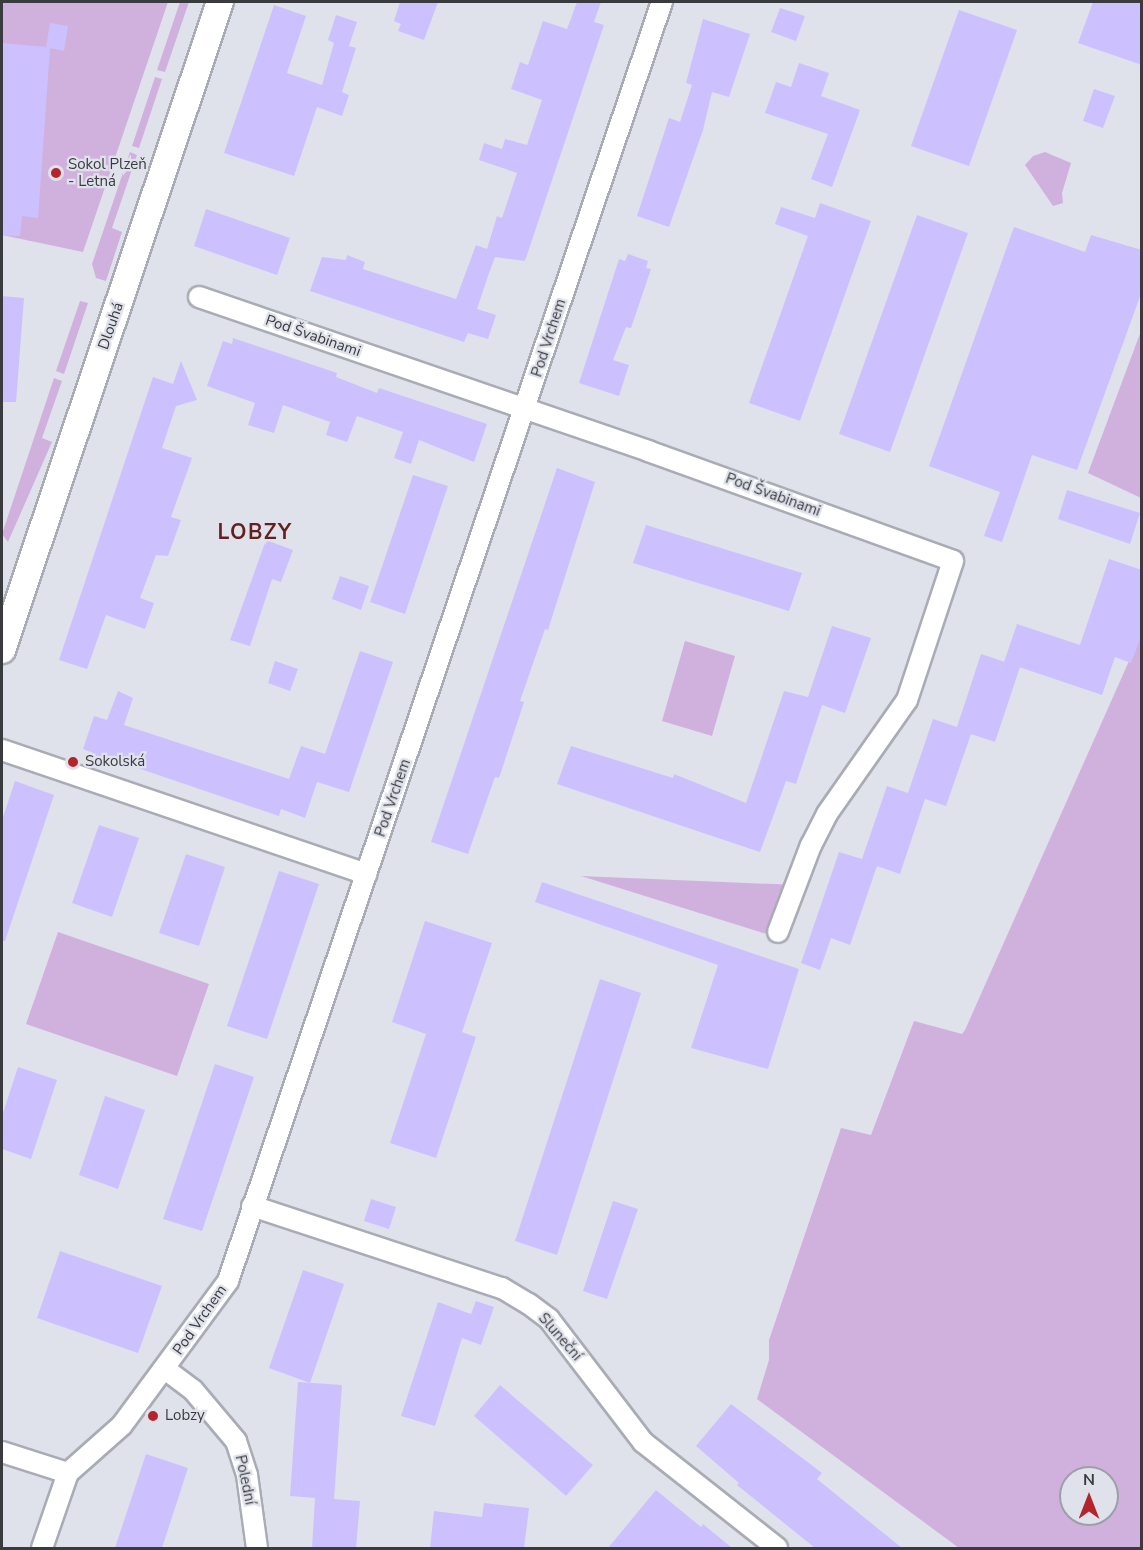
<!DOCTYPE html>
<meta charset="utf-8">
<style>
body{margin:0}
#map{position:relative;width:1143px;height:1550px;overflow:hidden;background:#dfe2eb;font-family:"Nunito Sans",sans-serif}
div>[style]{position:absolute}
.green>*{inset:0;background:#d0b1de}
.building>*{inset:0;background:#ccc1fe}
.roads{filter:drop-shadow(2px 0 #a9acb5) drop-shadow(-2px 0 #a9acb5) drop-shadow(0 2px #a9acb5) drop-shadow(0 -2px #a9acb5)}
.minor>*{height:20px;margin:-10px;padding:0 10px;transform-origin:10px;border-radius:10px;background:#fff}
.tertiary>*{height:26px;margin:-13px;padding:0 13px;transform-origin:13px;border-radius:13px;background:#fff}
.dots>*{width:16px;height:16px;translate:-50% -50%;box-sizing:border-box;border:3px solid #dfe2eb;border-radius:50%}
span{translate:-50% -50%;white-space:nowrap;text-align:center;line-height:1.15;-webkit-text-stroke:4.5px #dfe2eb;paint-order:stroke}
.poi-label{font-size:15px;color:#3a3b3f}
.left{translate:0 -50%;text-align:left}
.street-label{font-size:15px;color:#3a3b3f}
.district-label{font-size:21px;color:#641f1e;font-weight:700;letter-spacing:1.5px}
.frame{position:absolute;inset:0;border:3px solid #3a3b3f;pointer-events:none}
.north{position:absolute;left:1059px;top:1466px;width:60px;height:60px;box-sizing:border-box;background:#dfe2eb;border:2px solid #9d9fa6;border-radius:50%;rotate:0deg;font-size:16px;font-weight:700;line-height:24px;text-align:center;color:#3a3b3f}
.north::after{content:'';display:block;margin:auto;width:21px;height:27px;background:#b5242b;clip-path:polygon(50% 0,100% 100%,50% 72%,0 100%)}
</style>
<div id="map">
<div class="green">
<i style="clip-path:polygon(2px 2px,168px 2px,83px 252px,2px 235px)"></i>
<i style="clip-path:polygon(180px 2px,189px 2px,165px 72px,157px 70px)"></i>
<i style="clip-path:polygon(155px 77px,162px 79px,139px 148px,132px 146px)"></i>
<i style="clip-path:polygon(130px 152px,137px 155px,112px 228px,122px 232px,106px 281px,96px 278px,92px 264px)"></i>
<i style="clip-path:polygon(1045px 152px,1071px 163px,1062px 193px,1063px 203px,1053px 206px,1025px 165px,1033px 156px)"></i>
<i style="clip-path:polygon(80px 301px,88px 303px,64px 374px,56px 371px)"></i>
<i style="clip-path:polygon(1141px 331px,1141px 498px,1088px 473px)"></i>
<i style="clip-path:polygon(54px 378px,62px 381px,42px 438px,52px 442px,8px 542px,2px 534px)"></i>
<i style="clip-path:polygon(evenodd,1141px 634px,1141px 1548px,959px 1548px,757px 1399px,769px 1360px,769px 1340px,841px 1128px,871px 1135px,914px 1021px,962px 1034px,965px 1030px,1141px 634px,1071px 1478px,1107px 1478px,1107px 1514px,1071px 1514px,1071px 1478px)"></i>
<i style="clip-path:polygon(685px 641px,735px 656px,712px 736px,662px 721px)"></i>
<i style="clip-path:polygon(581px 876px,797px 885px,770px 935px)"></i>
<i style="clip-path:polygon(58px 932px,209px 984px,177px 1076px,26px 1024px)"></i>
</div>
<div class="building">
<i style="clip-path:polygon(400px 2px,438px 2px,424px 40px,398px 31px,401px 24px,394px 21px)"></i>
<i style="clip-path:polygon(577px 2px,601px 2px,594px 22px,604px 25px,525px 261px,495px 257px,488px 276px,477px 309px,496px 315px,488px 339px,468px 333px,464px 342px,310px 291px,322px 257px,346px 260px,347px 255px,365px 262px,363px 269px,456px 299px,476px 245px,487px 249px,497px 216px,502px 218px,517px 173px,479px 160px,484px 143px,502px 149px,505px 139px,527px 145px,542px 100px,511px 89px,520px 62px,528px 65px,543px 21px,567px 29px)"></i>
<i style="clip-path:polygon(1093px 2px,1142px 2px,1142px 65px,1078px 43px)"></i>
<i style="clip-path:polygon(274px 5px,306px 16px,287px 73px,322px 85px,334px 43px,328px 40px,336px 15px,357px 22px,349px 46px,356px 48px,342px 92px,349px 95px,342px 116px,317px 107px,294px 176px,224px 153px)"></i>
<i style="clip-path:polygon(780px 8px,805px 16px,796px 41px,771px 32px)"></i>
<i style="clip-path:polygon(959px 10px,1017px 30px,969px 166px,911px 146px)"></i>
<i style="clip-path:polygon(703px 19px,750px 34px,729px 97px,712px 92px,703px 130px,669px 227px,637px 216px,669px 118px,680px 122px,692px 85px,686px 83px)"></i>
<i style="clip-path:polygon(50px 23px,68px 26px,64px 51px,50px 48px,38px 218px,22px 216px,20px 236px,2px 235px,2px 43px,46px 47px)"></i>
<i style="clip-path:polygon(799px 63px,829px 73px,821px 96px,860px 110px,832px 187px,811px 179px,828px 134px,765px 113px,776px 82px,791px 87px)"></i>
<i style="clip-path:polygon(1094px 89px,1115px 96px,1103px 128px,1083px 121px)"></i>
<i style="clip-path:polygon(820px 203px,871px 221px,800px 421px,749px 403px,808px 236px,775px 224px,781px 207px,815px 218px)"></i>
<i style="clip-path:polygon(206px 209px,290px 238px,277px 275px,194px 246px)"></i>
<i style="clip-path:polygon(917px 215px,968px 233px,890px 452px,839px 434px)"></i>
<i style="clip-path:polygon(1014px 227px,1085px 252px,1091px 235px,1142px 250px,1142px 291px,1077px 470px,1032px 455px,1002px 542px,984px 536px,1000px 492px,929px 466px)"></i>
<i style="clip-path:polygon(628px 254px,648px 261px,646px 268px,651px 269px,631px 328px,626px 327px,613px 360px,629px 365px,619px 396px,579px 383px,619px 259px,625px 261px)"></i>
<i style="clip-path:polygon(2px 296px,24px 298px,16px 402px,2px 402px)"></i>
<i style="clip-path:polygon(233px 338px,337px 373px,336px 377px,377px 393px,379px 388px,487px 424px,474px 462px,419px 440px,411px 464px,394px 458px,403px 432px,357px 416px,347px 442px,326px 435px,330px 422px,283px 405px,274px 433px,248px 425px,255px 403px,207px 386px,223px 341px,232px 344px)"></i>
<i style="clip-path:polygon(181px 361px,197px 400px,176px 406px,162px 448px,192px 458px,171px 517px,181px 520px,172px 545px,168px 556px,156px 555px,140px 598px,154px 603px,145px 629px,106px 615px,87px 669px,59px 660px,153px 377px,173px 384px)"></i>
<i style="clip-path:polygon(557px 468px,595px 482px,548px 630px,545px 629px,520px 701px,524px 702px,499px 778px,495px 777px,468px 854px,431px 842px)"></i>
<i style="clip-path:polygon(413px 475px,448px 486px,405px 614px,370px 602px)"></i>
<i style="clip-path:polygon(1067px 490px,1140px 513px,1130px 544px,1058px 519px)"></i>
<i style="clip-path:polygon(646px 525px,802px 573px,789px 611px,633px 563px)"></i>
<i style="clip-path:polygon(266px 540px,293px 550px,281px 582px,272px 579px,250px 646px,230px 640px)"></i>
<i style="clip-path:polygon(1109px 559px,1142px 570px,1142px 634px,1131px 663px,1115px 657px,1102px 695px,1004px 662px,1017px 624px,1080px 645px)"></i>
<i style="clip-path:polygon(340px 576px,369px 586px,361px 610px,332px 599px)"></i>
<i style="clip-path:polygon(832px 626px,871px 638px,845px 713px,822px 705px,796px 784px,786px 781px,760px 852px,557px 784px,571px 746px,673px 778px,674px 774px,746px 803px,784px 691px,808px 697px)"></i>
<i style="clip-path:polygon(360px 651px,393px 662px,349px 792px,317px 782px,305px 818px,281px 809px,279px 816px,111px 759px,108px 767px,93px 761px,96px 754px,83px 749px,94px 716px,107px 720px,118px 691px,133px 698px,124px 725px,289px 779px,301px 746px,325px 754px)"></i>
<i style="clip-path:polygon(981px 654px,1020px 667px,995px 742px,971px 734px,946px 806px,925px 799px,900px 874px,877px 866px,850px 945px,831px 938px,820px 970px,801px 963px,839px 852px,862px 859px,887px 786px,908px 793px,933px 719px,957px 727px)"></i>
<i style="clip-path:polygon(275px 661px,298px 669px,290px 691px,268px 683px)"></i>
<i style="clip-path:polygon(15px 781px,54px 795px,5px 941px,2px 941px,2px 820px)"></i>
<i style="clip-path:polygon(99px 825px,139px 838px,112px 917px,72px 903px)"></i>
<i style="clip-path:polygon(186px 854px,225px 867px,199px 946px,159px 933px)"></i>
<i style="clip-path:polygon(279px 871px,319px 884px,267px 1039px,227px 1026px)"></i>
<i style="clip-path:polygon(542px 882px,799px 969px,768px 1069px,691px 1048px,718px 965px,535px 902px)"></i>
<i style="clip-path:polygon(425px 921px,492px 943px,462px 1032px,476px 1037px,436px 1158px,390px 1143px,426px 1034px,392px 1022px)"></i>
<i style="clip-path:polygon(600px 979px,641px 993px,557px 1255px,515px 1241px)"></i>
<i style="clip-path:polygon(215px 1064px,254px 1077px,202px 1231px,163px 1219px)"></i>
<i style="clip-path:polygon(18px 1067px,57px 1080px,31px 1159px,2px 1149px,2px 1116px)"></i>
<i style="clip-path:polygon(105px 1096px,145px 1110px,118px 1189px,79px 1175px)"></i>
<i style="clip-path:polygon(371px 1199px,396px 1207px,389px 1229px,364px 1221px)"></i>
<i style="clip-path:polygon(613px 1201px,638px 1209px,607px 1299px,583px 1291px)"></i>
<i style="clip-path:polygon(60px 1251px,162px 1286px,138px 1353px,37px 1318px)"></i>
<i style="clip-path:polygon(303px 1270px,344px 1284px,310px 1383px,269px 1368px)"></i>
<i style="clip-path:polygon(476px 1301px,494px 1307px,481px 1345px,462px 1338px,435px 1426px,401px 1416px,438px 1302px,471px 1314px)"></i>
<i style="clip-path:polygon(298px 1382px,342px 1385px,334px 1499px,360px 1501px,356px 1548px,312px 1548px,315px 1498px,290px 1496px)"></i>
<i style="clip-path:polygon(500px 1385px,593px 1465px,566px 1496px,474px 1416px)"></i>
<i style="clip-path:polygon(731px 1404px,822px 1473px,817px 1479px,902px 1548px,815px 1548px,737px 1485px,739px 1483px,696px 1446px)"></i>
<i style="clip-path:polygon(146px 1454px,188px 1468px,162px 1548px,115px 1548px)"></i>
<i style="clip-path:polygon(656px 1490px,701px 1527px,703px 1524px,732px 1548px,608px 1548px)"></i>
<i style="clip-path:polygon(484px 1503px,529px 1508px,524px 1548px,430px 1548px,434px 1511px,482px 1517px)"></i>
</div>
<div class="roads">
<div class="minor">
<i style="left:199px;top:297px;width:475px;rotate:18.9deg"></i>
<i style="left:648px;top:451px;width:324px;rotate:19.8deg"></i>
<i style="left:953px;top:561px;width:146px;rotate:108.3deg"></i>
<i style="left:907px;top:700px;width:139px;rotate:125.1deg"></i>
<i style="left:827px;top:814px;width:35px;rotate:117deg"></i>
<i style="left:811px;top:845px;width:93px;rotate:110.8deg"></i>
<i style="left:2px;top:750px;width:385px;rotate:18.8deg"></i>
<i style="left:252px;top:1206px;width:263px;rotate:18.2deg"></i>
<i style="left:502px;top:1288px;width:31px;rotate:31deg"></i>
<i style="left:529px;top:1304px;width:25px;rotate:37deg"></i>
<i style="left:549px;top:1319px;width:155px;rotate:52.6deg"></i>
<i style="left:643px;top:1442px;width:171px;rotate:38.3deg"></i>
<i style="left:165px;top:1369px;width:35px;rotate:37deg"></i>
<i style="left:193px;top:1390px;width:67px;rotate:49.9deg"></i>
<i style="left:236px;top:1441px;width:36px;rotate:72deg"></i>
<i style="left:247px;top:1475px;width:74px;rotate:82.2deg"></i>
<i style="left:2px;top:1452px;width:69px;rotate:17.7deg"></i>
<i style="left:42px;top:1548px;width:79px;rotate:-70.9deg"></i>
<i style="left:68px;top:1473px;width:72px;rotate:-41.6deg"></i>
<i style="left:122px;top:1425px;width:179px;rotate:-53.6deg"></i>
<i style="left:228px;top:1281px;width:1351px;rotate:-71.26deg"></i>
</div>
<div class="tertiary">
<i style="left:2px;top:650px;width:684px;rotate:-71.41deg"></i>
</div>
</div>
<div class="dots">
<i style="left:56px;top:173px;background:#b5242b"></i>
<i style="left:73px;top:762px;background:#b5242b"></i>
<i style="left:153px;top:1416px;background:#b5242b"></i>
</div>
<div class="poi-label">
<span class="left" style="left:68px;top:173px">Sokol Plzeň<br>- Letná</span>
<span class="left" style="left:85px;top:762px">Sokolská</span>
<span class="left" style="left:165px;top:1416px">Lobzy</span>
</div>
<div class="street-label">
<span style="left:111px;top:326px;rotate:-71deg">Dlouhá</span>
<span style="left:313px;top:336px;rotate:19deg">Pod Švabinami</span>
<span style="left:549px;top:338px;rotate:-72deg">Pod Vrchem</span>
<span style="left:773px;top:495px;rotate:20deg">Pod Švabinami</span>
<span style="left:393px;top:798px;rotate:-71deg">Pod Vrchem</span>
<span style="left:200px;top:1320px;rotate:-55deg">Pod Vrchem</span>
<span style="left:560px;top:1337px;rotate:49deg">Sluneční</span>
<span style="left:245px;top:1480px;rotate:78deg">Polední</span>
</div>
<div class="district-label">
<span style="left:255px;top:532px">LOBZY</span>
</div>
<div class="frame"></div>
<div class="north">N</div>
</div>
